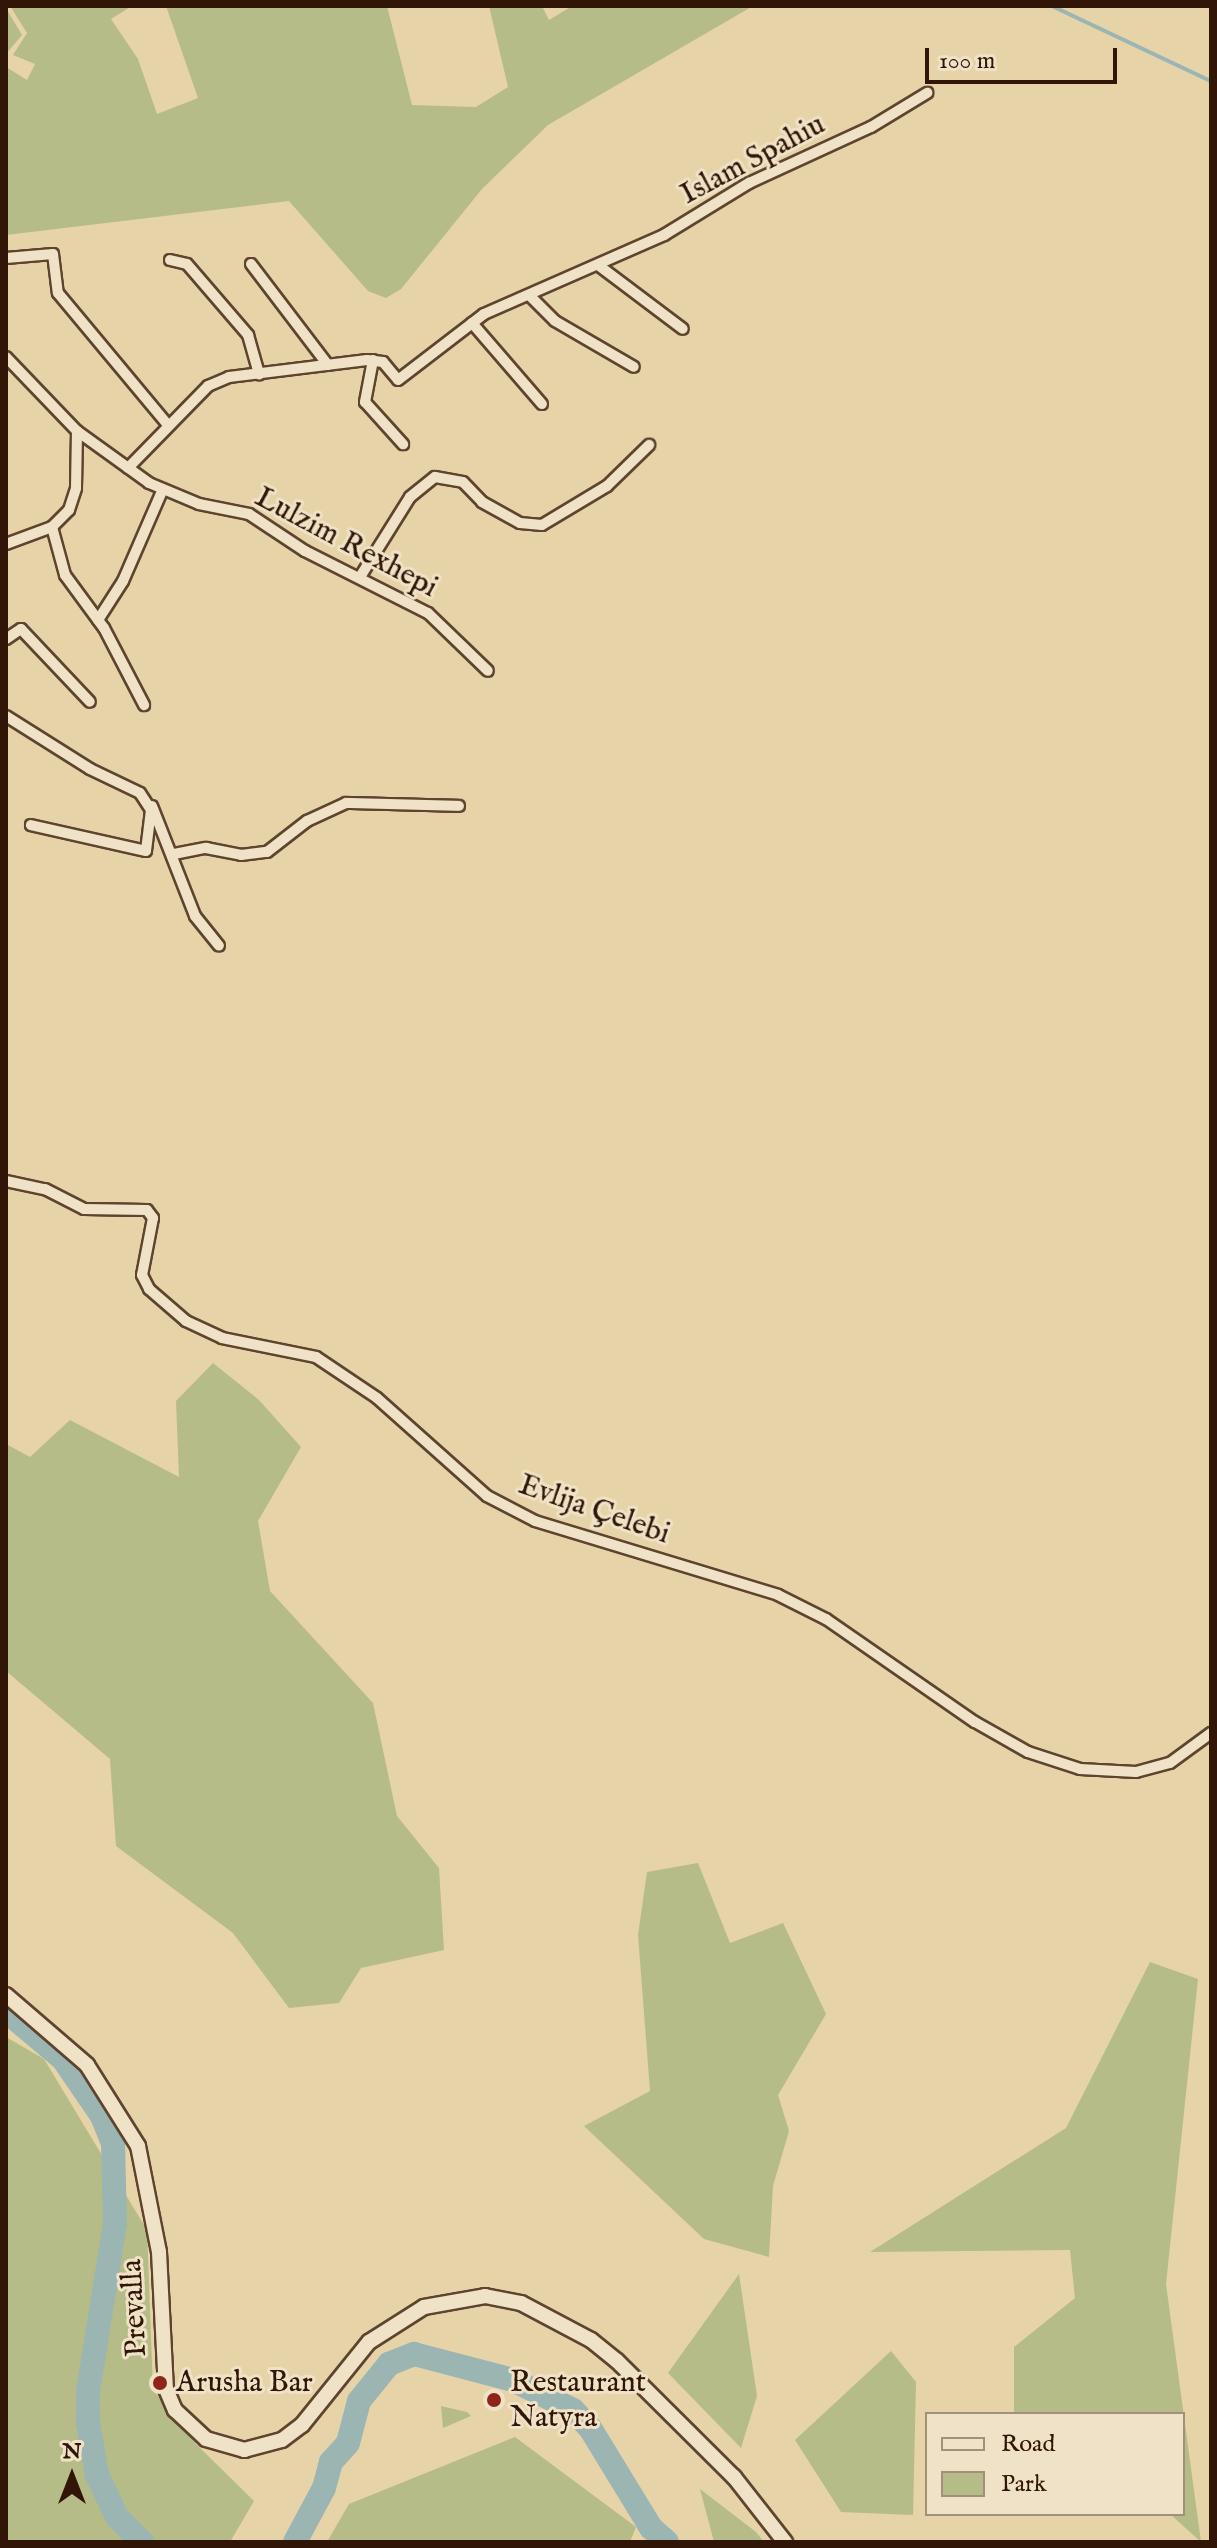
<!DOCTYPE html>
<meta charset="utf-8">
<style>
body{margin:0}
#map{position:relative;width:1217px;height:2548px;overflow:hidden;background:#e6d3a8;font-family:"IM FELL English",serif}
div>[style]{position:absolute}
.green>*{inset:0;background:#b6bc87}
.stream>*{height:4px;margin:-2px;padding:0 2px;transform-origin:2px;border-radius:2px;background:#9bb5b3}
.river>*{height:24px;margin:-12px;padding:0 12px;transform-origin:12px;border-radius:12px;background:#9bb5b3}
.roads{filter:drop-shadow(2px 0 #5e442f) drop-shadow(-2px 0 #5e442f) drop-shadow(0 2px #5e442f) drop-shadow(0 -2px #5e442f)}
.street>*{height:10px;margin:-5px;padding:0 5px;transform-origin:5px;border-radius:5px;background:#efe2c6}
.secondary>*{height:14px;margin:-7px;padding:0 7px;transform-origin:7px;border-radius:7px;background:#efe2c6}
.dots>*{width:22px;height:22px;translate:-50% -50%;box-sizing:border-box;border:4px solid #efe2c6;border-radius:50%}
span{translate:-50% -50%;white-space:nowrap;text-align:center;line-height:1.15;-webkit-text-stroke:6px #efe2c6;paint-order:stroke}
.street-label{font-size:30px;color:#311507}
.poi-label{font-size:30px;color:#311507}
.left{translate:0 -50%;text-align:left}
.frame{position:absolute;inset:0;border:8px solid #311507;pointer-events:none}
.legend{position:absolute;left:925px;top:2412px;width:260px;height:104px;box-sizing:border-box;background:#efe2c6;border:2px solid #a3907a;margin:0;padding:10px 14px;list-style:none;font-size:24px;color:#311507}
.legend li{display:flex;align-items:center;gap:16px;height:40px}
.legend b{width:40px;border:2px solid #a3907a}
.north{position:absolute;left:32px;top:2436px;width:80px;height:80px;-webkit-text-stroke:6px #efe2c6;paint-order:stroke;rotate:0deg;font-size:22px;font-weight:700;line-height:32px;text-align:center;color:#311507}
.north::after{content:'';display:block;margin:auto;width:28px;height:36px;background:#311507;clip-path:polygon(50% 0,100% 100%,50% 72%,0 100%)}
.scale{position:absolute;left:925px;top:48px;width:192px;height:36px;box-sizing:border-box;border:4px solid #311507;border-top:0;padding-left:10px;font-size:24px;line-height:28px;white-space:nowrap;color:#311507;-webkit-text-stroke:6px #efe2c6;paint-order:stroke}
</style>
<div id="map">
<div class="green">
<i style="clip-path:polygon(10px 6px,132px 6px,111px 19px,138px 59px,157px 114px,198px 98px,166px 6px,387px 6px,412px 105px,476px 107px,508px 87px,489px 6px,542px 6px,549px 20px,572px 6px,753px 6px,548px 125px,482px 189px,401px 289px,386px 298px,368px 291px,289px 201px,6px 235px,6px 67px,27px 80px,35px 64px,13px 55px,27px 33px)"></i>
<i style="clip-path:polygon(6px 8px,22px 35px,6px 54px)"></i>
<i style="clip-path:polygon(213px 1363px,259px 1400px,301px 1447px,258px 1521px,270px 1591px,373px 1703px,397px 1816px,439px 1868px,444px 1950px,361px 1968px,339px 2003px,289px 2008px,233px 1933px,116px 1846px,110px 1759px,6px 1671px,6px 1444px,30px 1457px,70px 1420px,179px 1477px,176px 1401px)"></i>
<i style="clip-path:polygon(698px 1863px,730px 1943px,783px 1923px,826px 2014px,778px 2095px,789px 2131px,773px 2186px,769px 2257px,704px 2239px,584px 2126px,650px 2091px,638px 1935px,647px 1872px)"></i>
<i style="clip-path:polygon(1150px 1962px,1198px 1979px,1166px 2284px,1201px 2542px,1170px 2514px,1183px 2514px,1183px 2414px,1014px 2414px,1014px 2347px,1075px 2298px,1070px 2250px,870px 2252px,1066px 2128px)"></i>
<i style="clip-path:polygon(6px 2037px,44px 2059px,147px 2230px,153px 2390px,196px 2444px,254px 2501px,230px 2542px,6px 2542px)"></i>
<i style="clip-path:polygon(739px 2274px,757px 2396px,741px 2448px,668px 2373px)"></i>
<i style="clip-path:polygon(891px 2351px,916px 2382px,913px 2515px,841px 2512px,795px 2440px)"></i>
<i style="clip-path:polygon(441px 2406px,467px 2412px,471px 2416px,443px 2428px)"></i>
<i style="clip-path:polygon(515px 2437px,636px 2527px,630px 2542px,327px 2542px,349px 2504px)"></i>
<i style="clip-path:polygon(700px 2489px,756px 2532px,764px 2542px,714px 2542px)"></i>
</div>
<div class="stream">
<i style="left:1052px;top:6px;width:176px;rotate:25.3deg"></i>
</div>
<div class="river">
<i style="left:6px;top:2011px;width:75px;rotate:40.1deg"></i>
<i style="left:63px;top:2059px;width:69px;rotate:55.6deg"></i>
<i style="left:102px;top:2116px;width:29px;rotate:68deg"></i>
<i style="left:113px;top:2143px;width:80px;rotate:88.6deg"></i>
<i style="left:115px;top:2223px;width:170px;rotate:99.1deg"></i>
<i style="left:88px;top:2391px;width:32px;rotate:90deg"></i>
<i style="left:88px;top:2423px;width:53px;rotate:80.2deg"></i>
<i style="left:97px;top:2475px;width:47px;rotate:64.5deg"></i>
<i style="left:117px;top:2517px;width:35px;rotate:45deg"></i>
<i style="left:295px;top:2542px;width:61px;rotate:-61.8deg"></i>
<i style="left:324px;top:2488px;width:27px;rotate:-75deg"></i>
<i style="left:331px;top:2462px;width:25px;rotate:-48deg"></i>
<i style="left:348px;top:2443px;width:43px;rotate:-75.3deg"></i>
<i style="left:359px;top:2401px;width:48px;rotate:-51deg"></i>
<i style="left:389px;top:2364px;width:27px;rotate:-22deg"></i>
<i style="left:414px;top:2354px;width:102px;rotate:14.7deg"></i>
<i style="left:513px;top:2380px;width:67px;rotate:26.6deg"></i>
<i style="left:573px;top:2410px;width:25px;rotate:47deg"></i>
<i style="left:590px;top:2428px;width:117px;rotate:58.6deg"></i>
<i style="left:651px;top:2528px;width:21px;rotate:41deg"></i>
</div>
<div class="roads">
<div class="street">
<i style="left:6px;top:258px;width:47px;rotate:-4.9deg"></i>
<i style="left:53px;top:254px;width:39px;rotate:83deg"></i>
<i style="left:58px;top:293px;width:172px;rotate:50.2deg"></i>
<i style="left:170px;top:260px;width:17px;rotate:13deg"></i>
<i style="left:187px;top:264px;width:94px;rotate:49.3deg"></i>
<i style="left:248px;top:335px;width:41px;rotate:74.2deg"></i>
<i style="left:251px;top:264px;width:127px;rotate:52.7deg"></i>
<i style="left:598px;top:265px;width:106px;rotate:37deg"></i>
<i style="left:530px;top:296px;width:35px;rotate:45deg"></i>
<i style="left:555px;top:321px;width:91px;rotate:30.2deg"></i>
<i style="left:472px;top:323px;width:107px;rotate:49.2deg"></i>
<i style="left:6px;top:357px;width:103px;rotate:46.2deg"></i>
<i style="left:77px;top:431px;width:89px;rotate:35.8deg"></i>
<i style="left:149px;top:483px;width:54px;rotate:22.8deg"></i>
<i style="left:199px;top:504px;width:51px;rotate:11.3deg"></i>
<i style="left:249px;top:514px;width:67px;rotate:33.5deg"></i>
<i style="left:305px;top:551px;width:138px;rotate:26.8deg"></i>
<i style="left:428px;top:613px;width:83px;rotate:44deg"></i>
<i style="left:373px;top:360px;width:43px;rotate:100.8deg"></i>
<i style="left:365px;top:402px;width:57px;rotate:47.9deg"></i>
<i style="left:128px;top:468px;width:115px;rotate:-45.7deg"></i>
<i style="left:208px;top:386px;width:23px;rotate:-23deg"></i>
<i style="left:229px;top:377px;width:139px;rotate:-7deg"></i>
<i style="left:367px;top:360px;width:16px;rotate:7deg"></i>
<i style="left:383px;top:362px;width:23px;rotate:50deg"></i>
<i style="left:398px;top:380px;width:108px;rotate:-37.5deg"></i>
<i style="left:484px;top:314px;width:197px;rotate:-23.7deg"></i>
<i style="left:664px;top:235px;width:100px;rotate:-31.5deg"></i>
<i style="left:749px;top:183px;width:134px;rotate:-24.7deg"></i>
<i style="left:871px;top:127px;width:66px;rotate:-31.3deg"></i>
<i style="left:52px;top:527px;width:50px;rotate:74.8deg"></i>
<i style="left:65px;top:575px;width:66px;rotate:53.7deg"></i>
<i style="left:104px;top:628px;width:87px;rotate:62.5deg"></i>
<i style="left:6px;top:544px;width:49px;rotate:-20.3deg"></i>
<i style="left:52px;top:527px;width:24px;rotate:-45deg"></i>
<i style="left:69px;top:510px;width:23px;rotate:-72deg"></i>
<i style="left:76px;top:488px;width:57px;rotate:-89deg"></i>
<i style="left:360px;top:577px;width:94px;rotate:-58deg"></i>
<i style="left:410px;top:497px;width:32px;rotate:-39deg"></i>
<i style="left:435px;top:477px;width:28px;rotate:10deg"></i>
<i style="left:463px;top:482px;width:28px;rotate:46deg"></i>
<i style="left:482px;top:502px;width:43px;rotate:28.9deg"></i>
<i style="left:520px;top:523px;width:22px;rotate:5deg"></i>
<i style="left:542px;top:525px;width:76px;rotate:-31deg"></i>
<i style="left:607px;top:486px;width:59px;rotate:-44.3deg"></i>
<i style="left:98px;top:620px;width:46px;rotate:-57.3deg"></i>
<i style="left:123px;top:581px;width:100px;rotate:-66.5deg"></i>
<i style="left:6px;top:639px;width:18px;rotate:-34deg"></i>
<i style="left:21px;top:629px;width:100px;rotate:46.6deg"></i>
<i style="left:6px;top:716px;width:99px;rotate:32.2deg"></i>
<i style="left:90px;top:769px;width:55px;rotate:25.6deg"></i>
<i style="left:140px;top:793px;width:20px;rotate:57deg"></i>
<i style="left:151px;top:810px;width:41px;rotate:97deg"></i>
<i style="left:146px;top:851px;width:118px;rotate:-167.3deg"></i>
<i style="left:152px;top:806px;width:118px;rotate:68.6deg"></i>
<i style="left:195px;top:916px;width:38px;rotate:51deg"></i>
<i style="left:174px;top:854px;width:33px;rotate:-11deg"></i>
<i style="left:206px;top:848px;width:36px;rotate:11deg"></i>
<i style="left:241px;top:855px;width:26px;rotate:-7deg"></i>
<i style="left:267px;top:852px;width:51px;rotate:-37.8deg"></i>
<i style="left:307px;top:821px;width:43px;rotate:-24.8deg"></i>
<i style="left:346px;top:803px;width:113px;rotate:1.5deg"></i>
<i style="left:6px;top:1181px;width:40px;rotate:12deg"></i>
<i style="left:45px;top:1189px;width:44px;rotate:27.1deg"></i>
<i style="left:84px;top:1209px;width:63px;rotate:0.9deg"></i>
<i style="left:147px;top:1210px;width:10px;rotate:53deg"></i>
<i style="left:153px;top:1218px;width:58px;rotate:100.9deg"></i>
<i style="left:142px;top:1275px;width:16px;rotate:63deg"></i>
<i style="left:149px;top:1289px;width:49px;rotate:40.9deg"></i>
<i style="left:186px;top:1321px;width:40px;rotate:25deg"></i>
<i style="left:222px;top:1338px;width:96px;rotate:11.4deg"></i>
<i style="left:316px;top:1357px;width:73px;rotate:33.9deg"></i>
<i style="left:377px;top:1398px;width:147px;rotate:41.7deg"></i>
<i style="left:487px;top:1496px;width:54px;rotate:27.5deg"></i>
<i style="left:535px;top:1521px;width:254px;rotate:16.9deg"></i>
<i style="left:778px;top:1595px;width:54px;rotate:26.6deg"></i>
<i style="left:826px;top:1619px;width:181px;rotate:34.7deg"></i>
<i style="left:975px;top:1722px;width:61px;rotate:29.5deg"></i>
<i style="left:1028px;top:1752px;width:55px;rotate:18.1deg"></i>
<i style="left:1080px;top:1769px;width:56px;rotate:3.1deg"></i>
<i style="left:1136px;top:1772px;width:35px;rotate:-15deg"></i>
<i style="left:1170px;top:1763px;width:51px;rotate:-36.2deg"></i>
</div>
<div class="secondary">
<i style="left:6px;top:1995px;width:107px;rotate:40.8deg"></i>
<i style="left:87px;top:2065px;width:96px;rotate:57.8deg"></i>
<i style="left:138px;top:2146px;width:108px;rotate:78.8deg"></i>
<i style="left:159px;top:2252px;width:137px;rotate:87.1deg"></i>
<i style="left:166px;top:2389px;width:23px;rotate:67deg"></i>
<i style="left:175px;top:2410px;width:42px;rotate:43.1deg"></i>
<i style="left:206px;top:2439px;width:40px;rotate:16deg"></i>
<i style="left:244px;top:2450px;width:39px;rotate:-15deg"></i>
<i style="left:282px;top:2440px;width:25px;rotate:-37deg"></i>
<i style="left:302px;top:2425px;width:107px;rotate:-51.1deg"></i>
<i style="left:369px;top:2342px;width:65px;rotate:-32.5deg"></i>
<i style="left:424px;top:2307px;width:62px;rotate:-10.2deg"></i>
<i style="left:485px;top:2296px;width:37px;rotate:11deg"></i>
<i style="left:521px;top:2303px;width:79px;rotate:27.9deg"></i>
<i style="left:591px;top:2340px;width:33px;rotate:39deg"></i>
<i style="left:617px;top:2361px;width:165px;rotate:44.8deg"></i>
<i style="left:734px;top:2477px;width:83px;rotate:51.9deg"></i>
</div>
</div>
<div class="dots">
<i style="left:160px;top:2383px;background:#8f2418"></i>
<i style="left:494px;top:2400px;background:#8f2418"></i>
</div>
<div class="street-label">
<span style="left:753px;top:160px;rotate:-28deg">Islam Spahiu</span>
<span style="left:346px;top:543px;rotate:28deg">Lulzim Rexhepi</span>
<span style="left:594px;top:1510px;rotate:19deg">Evlija Çelebi</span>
<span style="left:135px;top:2308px;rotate:-93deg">Prevalla</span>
</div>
<div class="poi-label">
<span class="left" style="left:176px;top:2383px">Arusha Bar</span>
<span class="left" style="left:510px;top:2400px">Restaurant<br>Natyra</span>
</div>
<div class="frame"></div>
<ul class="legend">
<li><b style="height:10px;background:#efe2c6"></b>Road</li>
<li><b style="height:22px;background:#b6bc87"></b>Park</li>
</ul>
<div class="north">N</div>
<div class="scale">100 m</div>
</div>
